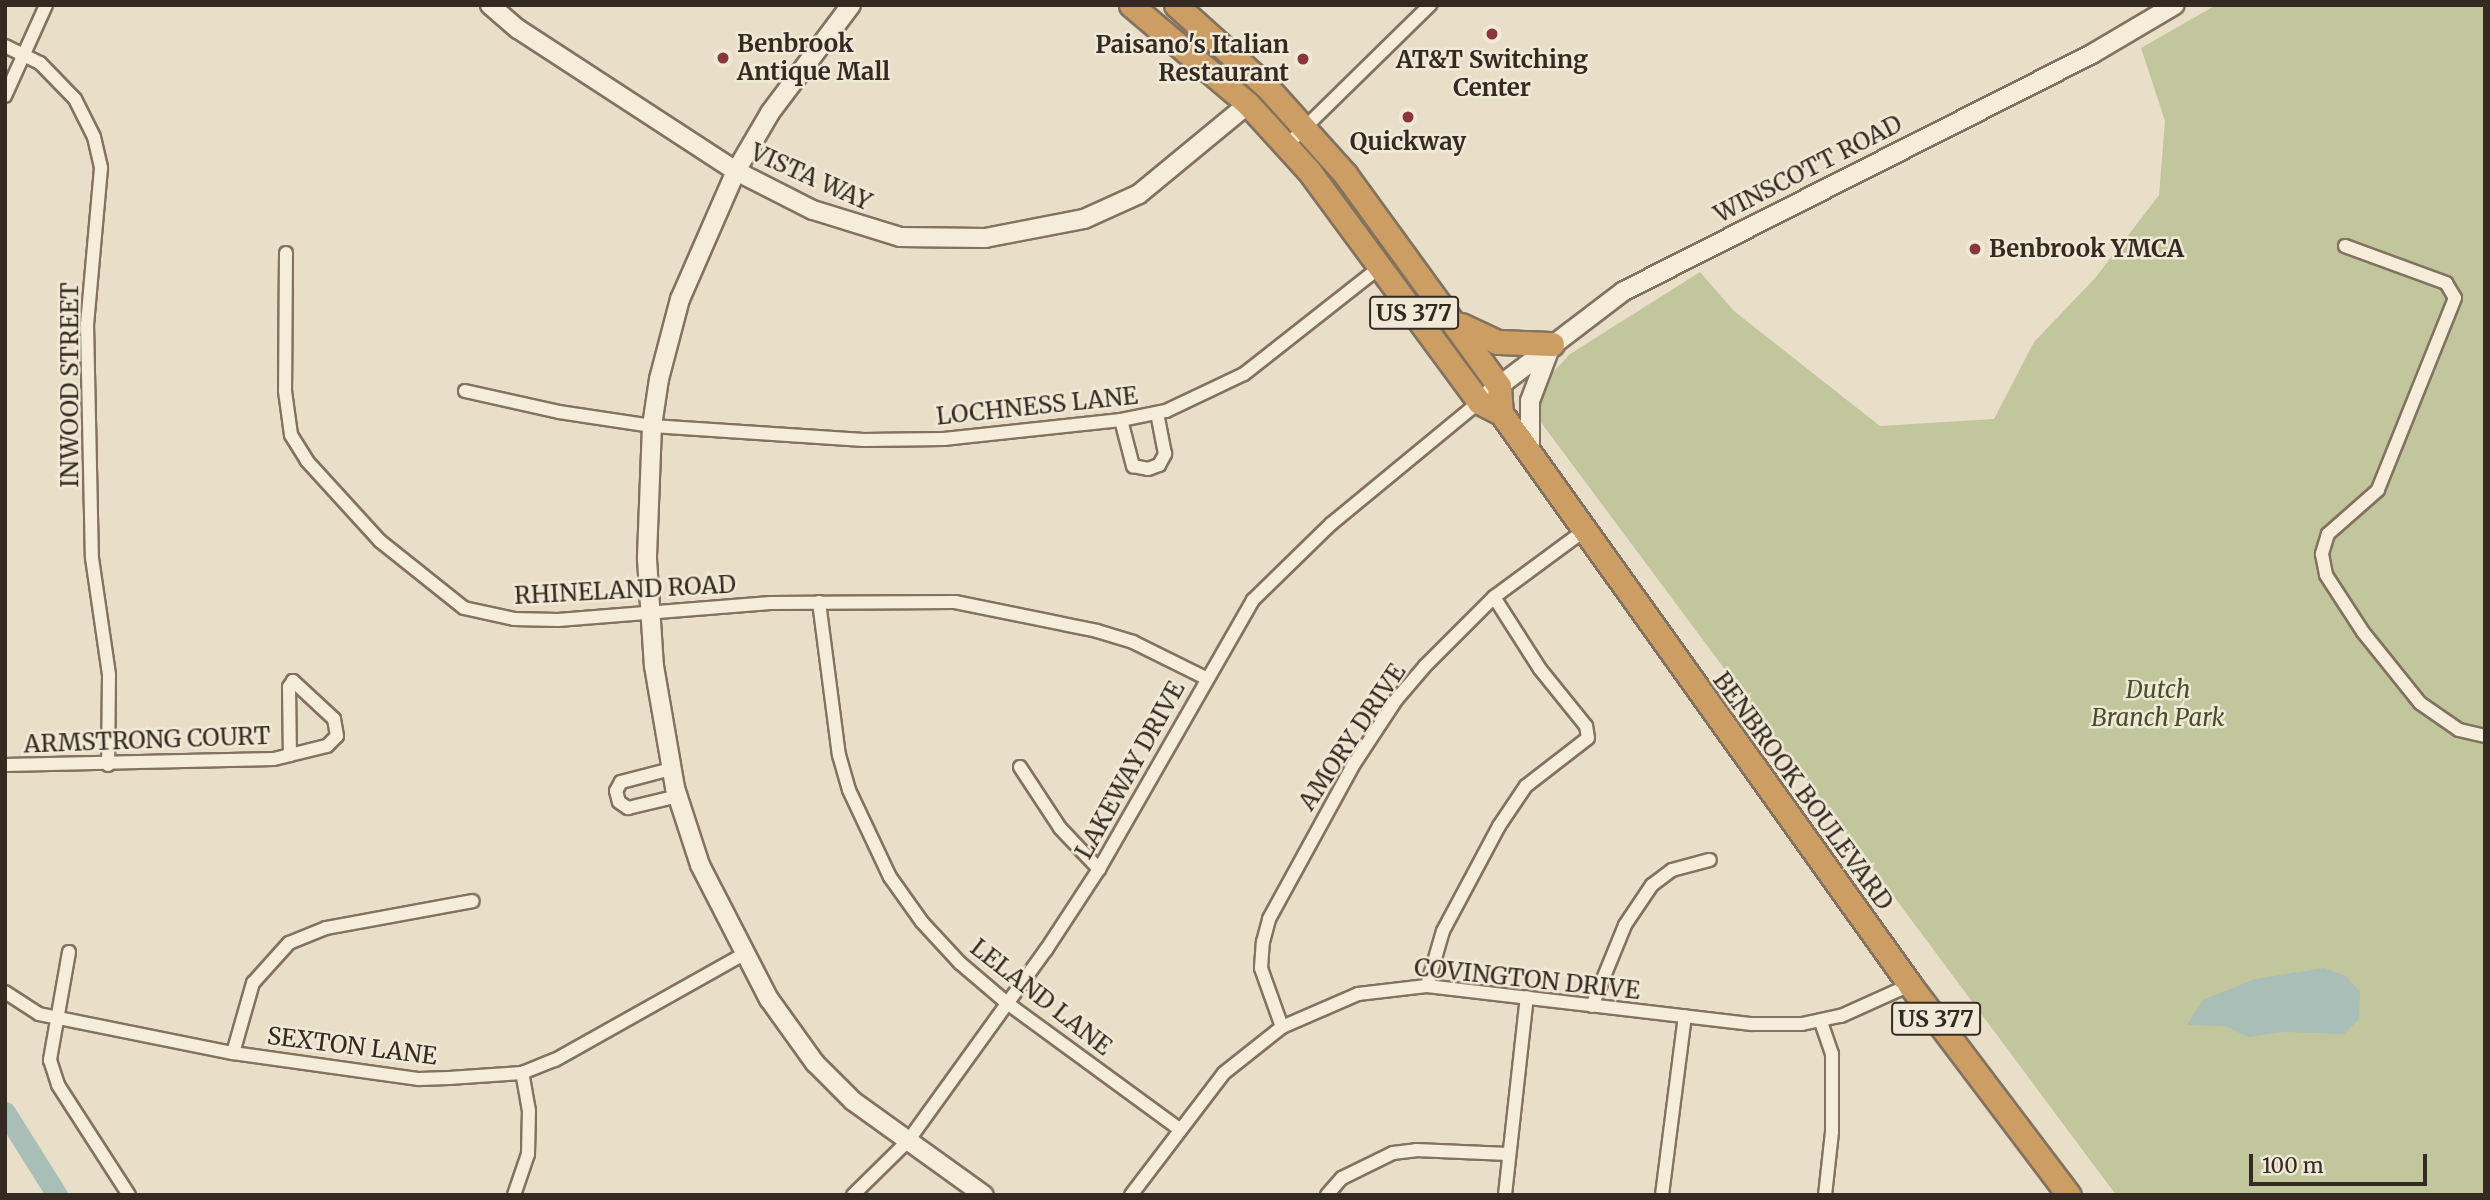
<!DOCTYPE html>
<style>
body{margin:0}
#map{position:relative;width:2490px;height:1200px;overflow:hidden;background:#e9dfc8;font-family:Merriweather,serif}
div>[style]{position:absolute}
.green>*{inset:0;background:#c2c69d}
.water>*{inset:0;background:#a8beb7}
.river>*{height:21px;margin:-10.5px;padding:0 10.5px;transform-origin:10.5px;border-radius:10.5px;background:#a8beb7}
.roads{filter:drop-shadow(2px 0 #83725f) drop-shadow(-2px 0 #83725f) drop-shadow(0 2px #83725f) drop-shadow(0 -2px #83725f)}
.street>*{height:12px;margin:-6px;padding:0 6px;transform-origin:6px;border-radius:6px;background:#f5edda}
.secondary>*{height:18px;margin:-9px;padding:0 9px;transform-origin:9px;border-radius:9px;background:#f5edda}
.highway>*{height:23px;margin:-11.5px;padding:0 11.5px;transform-origin:11.5px;border-radius:11.5px;background:#cd9e64}
.dots>*{width:19px;height:19px;translate:-50% -50%;box-sizing:border-box;border:4px solid #f1e9d7;border-radius:50%}
span{translate:-50% -50%;white-space:nowrap;text-align:center;line-height:1.15;-webkit-text-stroke:5px #f1e9d7;paint-order:stroke}
.shield-label span{padding:2px 5px;background:#f1e9d7;border:2px solid;border-radius:5px;-webkit-text-stroke-width:0}
.shield-label{font-size:23px;color:#352a21;font-weight:700}
.poi-label{font-size:24px;color:#352a21;font-weight:700}
.left{translate:0 -50%;text-align:left}
.right{translate:-100% -50%;text-align:right}
.street-label{font-size:24px;color:#352a21}
.park-label{font-size:24px;color:#464f2a;font-style:italic}
.frame{position:absolute;inset:0;border:7px solid #352a21;pointer-events:none}
.scale{position:absolute;left:2249px;top:1154px;width:178px;height:32px;box-sizing:border-box;border:4px solid #352a21;border-top:0;padding-left:9px;font-size:21px;line-height:24px;white-space:nowrap;color:#352a21;-webkit-text-stroke:5px #f1e9d7;paint-order:stroke}
</style>
<div id="map">
<div class="green">
<i style="clip-path:polygon(2216px 5px,2485px 5px,2485px 1195px,2116px 1195px,1531px 409px,1540px 386px,1570px 354px,1700px 272px,1734px 311px,1880px 426px,1994px 419px,2034px 342px,2096px 277px,2159px 195px,2165px 121px,2141px 48px)"></i>
</div>
<div class="water">
<i style="clip-path:polygon(2324px 968px,2346px 976px,2360px 992px,2359px 1019px,2344px 1034px,2283px 1032px,2248px 1037px,2225px 1026px,2187px 1025px,2203px 1000px,2255px 979px)"></i>
</div>
<div class="river">
<i style="left:5px;top:1112px;width:98px;rotate:57.9deg"></i>
</div>
<div class="roads">
<div class="street">
<i style="left:5px;top:46px;width:39px;rotate:26deg"></i>
<i style="left:40px;top:63px;width:50px;rotate:45.8deg"></i>
<i style="left:75px;top:99px;width:42px;rotate:63.4deg"></i>
<i style="left:94px;top:137px;width:32px;rotate:77deg"></i>
<i style="left:101px;top:168px;width:157px;rotate:95.1deg"></i>
<i style="left:87px;top:324px;width:234px;rotate:88.8deg"></i>
<i style="left:92px;top:558px;width:118px;rotate:81.7deg"></i>
<i style="left:109px;top:675px;width:90px;rotate:90.6deg"></i>
<i style="left:5px;top:96px;width:100px;rotate:-65.7deg"></i>
<i style="left:1286px;top:146px;width:202px;rotate:-44.4deg"></i>
<i style="left:2345px;top:246px;width:108px;rotate:20.1deg"></i>
<i style="left:2446px;top:283px;width:17px;rotate:59deg"></i>
<i style="left:2455px;top:298px;width:207px;rotate:111.9deg"></i>
<i style="left:2378px;top:490px;width:67px;rotate:138.7deg"></i>
<i style="left:2328px;top:534px;width:21px;rotate:107deg"></i>
<i style="left:2322px;top:554px;width:21px;rotate:79deg"></i>
<i style="left:2326px;top:575px;width:68px;rotate:57deg"></i>
<i style="left:2363px;top:632px;width:91px;rotate:51.2deg"></i>
<i style="left:2420px;top:703px;width:47px;rotate:34.7deg"></i>
<i style="left:2459px;top:730px;width:27px;rotate:13deg"></i>
<i style="left:286px;top:253px;width:138px;rotate:90.4deg"></i>
<i style="left:285px;top:391px;width:44px;rotate:82.2deg"></i>
<i style="left:291px;top:435px;width:31px;rotate:58deg"></i>
<i style="left:307px;top:461px;width:108px;rotate:47.6deg"></i>
<i style="left:380px;top:541px;width:107px;rotate:38.6deg"></i>
<i style="left:464px;top:608px;width:51px;rotate:12.4deg"></i>
<i style="left:514px;top:619px;width:44px;rotate:1.3deg"></i>
<i style="left:558px;top:620px;width:213px;rotate:-4.6deg"></i>
<i style="left:770px;top:603px;width:185px;rotate:-0.3deg"></i>
<i style="left:955px;top:602px;width:145px;rotate:11.5deg"></i>
<i style="left:1097px;top:631px;width:38px;rotate:17deg"></i>
<i style="left:1133px;top:642px;width:81px;rotate:26.3deg"></i>
<i style="left:465px;top:391px;width:96px;rotate:12.6deg"></i>
<i style="left:559px;top:412px;width:94px;rotate:8.6deg"></i>
<i style="left:652px;top:426px;width:212px;rotate:3.8deg"></i>
<i style="left:864px;top:440px;width:80px;rotate:-0.7deg"></i>
<i style="left:944px;top:439px;width:178px;rotate:-6.1deg"></i>
<i style="left:1121px;top:420px;width:46px;rotate:-11.3deg"></i>
<i style="left:1166px;top:411px;width:86px;rotate:-25.4deg"></i>
<i style="left:1244px;top:374px;width:174px;rotate:-38.2deg"></i>
<i style="left:1121px;top:420px;width:48px;rotate:75.4deg"></i>
<i style="left:1133px;top:466px;width:15px;rotate:11deg"></i>
<i style="left:1148px;top:469px;width:12px;rotate:-20deg"></i>
<i style="left:1159px;top:465px;width:13px;rotate:-61deg"></i>
<i style="left:1165px;top:454px;width:42px;rotate:-101deg"></i>
<i style="left:819px;top:602px;width:154px;rotate:82.6deg"></i>
<i style="left:839px;top:755px;width:36px;rotate:74deg"></i>
<i style="left:849px;top:790px;width:96px;rotate:64.8deg"></i>
<i style="left:890px;top:877px;width:55px;rotate:54.6deg"></i>
<i style="left:922px;top:922px;width:56px;rotate:47.2deg"></i>
<i style="left:960px;top:963px;width:62px;rotate:40.4deg"></i>
<i style="left:1007px;top:1003px;width:212px;rotate:36.2deg"></i>
<i style="left:5px;top:765px;width:269px;rotate:-1.3deg"></i>
<i style="left:274px;top:759px;width:16px;rotate:-14deg"></i>
<i style="left:290px;top:755px;width:38px;rotate:-14deg"></i>
<i style="left:327px;top:746px;width:14px;rotate:-45deg"></i>
<i style="left:337px;top:736px;width:17px;rotate:-100deg"></i>
<i style="left:334px;top:719px;width:56px;rotate:-137.2deg"></i>
<i style="left:293px;top:681px;width:7px;rotate:124deg"></i>
<i style="left:289px;top:687px;width:68px;rotate:89.2deg"></i>
<i style="left:1020px;top:767px;width:73px;rotate:56.7deg"></i>
<i style="left:1060px;top:828px;width:57px;rotate:46.4deg"></i>
<i style="left:671px;top:769px;width:52px;rotate:165.4deg"></i>
<i style="left:621px;top:782px;width:10px;rotate:119deg"></i>
<i style="left:616px;top:791px;width:11px;rotate:75deg"></i>
<i style="left:619px;top:802px;width:11px;rotate:34deg"></i>
<i style="left:628px;top:808px;width:51px;rotate:-13.5deg"></i>
<i style="left:69px;top:952px;width:110px;rotate:100deg"></i>
<i style="left:50px;top:1060px;width:26px;rotate:72deg"></i>
<i style="left:58px;top:1085px;width:131px;rotate:57.2deg"></i>
<i style="left:1427px;top:986px;width:57px;rotate:-73.8deg"></i>
<i style="left:1443px;top:931px;width:119px;rotate:-61.9deg"></i>
<i style="left:1499px;top:826px;width:48px;rotate:-56deg"></i>
<i style="left:1526px;top:786px;width:78px;rotate:-37.7deg"></i>
<i style="left:1588px;top:738px;width:12px;rotate:-99deg"></i>
<i style="left:1586px;top:726px;width:73px;rotate:-128.9deg"></i>
<i style="left:1540px;top:669px;width:85px;rotate:-122.6deg"></i>
<i style="left:5px;top:992px;width:40px;rotate:32.9deg"></i>
<i style="left:39px;top:1014px;width:198px;rotate:11.4deg"></i>
<i style="left:233px;top:1053px;width:188px;rotate:8deg"></i>
<i style="left:419px;top:1079px;width:30px;rotate:-2deg"></i>
<i style="left:449px;top:1078px;width:73px;rotate:-3.9deg"></i>
<i style="left:522px;top:1073px;width:35px;rotate:-22deg"></i>
<i style="left:555px;top:1060px;width:217px;rotate:-29.3deg"></i>
<i style="left:1592px;top:1006px;width:87px;rotate:-67.8deg"></i>
<i style="left:1625px;top:925px;width:48px;rotate:-56deg"></i>
<i style="left:1652px;top:885px;width:25px;rotate:-37deg"></i>
<i style="left:1672px;top:870px;width:39px;rotate:-15deg"></i>
<i style="left:1821px;top:1022px;width:34px;rotate:71deg"></i>
<i style="left:1832px;top:1054px;width:78px;rotate:90deg"></i>
<i style="left:1832px;top:1132px;width:63px;rotate:96.3deg"></i>
<i style="left:1282px;top:1027px;width:63px;rotate:-109.6deg"></i>
<i style="left:1261px;top:968px;width:26px;rotate:-86deg"></i>
<i style="left:1263px;top:942px;width:24px;rotate:-75deg"></i>
<i style="left:1269px;top:919px;width:177px;rotate:-61.3deg"></i>
<i style="left:1354px;top:764px;width:77px;rotate:-56.7deg"></i>
<i style="left:1396px;top:700px;width:45px;rotate:-49.5deg"></i>
<i style="left:1425px;top:666px;width:98px;rotate:-45deg"></i>
<i style="left:1494px;top:597px;width:113px;rotate:-36.4deg"></i>
<i style="left:233px;top:1053px;width:73px;rotate:-74.1deg"></i>
<i style="left:253px;top:983px;width:54px;rotate:-48deg"></i>
<i style="left:289px;top:943px;width:40px;rotate:-22deg"></i>
<i style="left:326px;top:928px;width:149px;rotate:-10.4deg"></i>
<i style="left:514px;top:1195px;width:43px;rotate:-71.1deg"></i>
<i style="left:528px;top:1154px;width:43px;rotate:-88.7deg"></i>
<i style="left:529px;top:1111px;width:39px;rotate:-100deg"></i>
<i style="left:853px;top:1195px;width:77px;rotate:-44.5deg"></i>
<i style="left:908px;top:1141px;width:236px;rotate:-54.2deg"></i>
<i style="left:1046px;top:950px;width:97px;rotate:-56.8deg"></i>
<i style="left:1099px;top:869px;width:310px;rotate:-60.2deg"></i>
<i style="left:1253px;top:600px;width:109px;rotate:-44.3deg"></i>
<i style="left:1331px;top:524px;width:192px;rotate:-39.5deg"></i>
<i style="left:1131px;top:1195px;width:153px;rotate:-52.7deg"></i>
<i style="left:1224px;top:1073px;width:74px;rotate:-38.4deg"></i>
<i style="left:1282px;top:1027px;width:83px;rotate:-23.5deg"></i>
<i style="left:1358px;top:994px;width:69px;rotate:-6.6deg"></i>
<i style="left:1427px;top:986px;width:327px;rotate:6.7deg"></i>
<i style="left:1752px;top:1024px;width:50px"></i>
<i style="left:1802px;top:1024px;width:40px;rotate:-12deg"></i>
<i style="left:1841px;top:1016px;width:76px;rotate:-24.2deg"></i>
<i style="left:1327px;top:1195px;width:23px;rotate:-49deg"></i>
<i style="left:1342px;top:1178px;width:57px;rotate:-26.1deg"></i>
<i style="left:1393px;top:1153px;width:23px;rotate:-7deg"></i>
<i style="left:1416px;top:1150px;width:92px;rotate:2.5deg"></i>
<i style="left:1505px;top:1195px;width:199px;rotate:-83.7deg"></i>
<i style="left:1662px;top:1195px;width:180px;rotate:-82.7deg"></i>
</div>
<div class="secondary">
<i style="left:490px;top:5px;width:37px;rotate:41deg"></i>
<i style="left:518px;top:29px;width:260px;rotate:33.1deg"></i>
<i style="left:736px;top:171px;width:86px;rotate:26.9deg"></i>
<i style="left:813px;top:210px;width:91px;rotate:17.2deg"></i>
<i style="left:900px;top:237px;width:85px;rotate:0.7deg"></i>
<i style="left:985px;top:238px;width:101px;rotate:-10.9deg"></i>
<i style="left:1084px;top:219px;width:60px;rotate:-24.4deg"></i>
<i style="left:1139px;top:194px;width:141px;rotate:-39.5deg"></i>
<i style="left:851px;top:5px;width:135px;rotate:126.9deg"></i>
<i style="left:770px;top:113px;width:67px;rotate:120.4deg"></i>
<i style="left:736px;top:171px;width:140px;rotate:113.6deg"></i>
<i style="left:680px;top:299px;width:83px;rotate:104.7deg"></i>
<i style="left:659px;top:379px;width:48px;rotate:98.5deg"></i>
<i style="left:652px;top:426px;width:133px;rotate:92.2deg"></i>
<i style="left:647px;top:559px;width:107px;rotate:86.3deg"></i>
<i style="left:654px;top:666px;width:124px;rotate:80.2deg"></i>
<i style="left:675px;top:788px;width:81px;rotate:72deg"></i>
<i style="left:700px;top:865px;width:151px;rotate:62.8deg"></i>
<i style="left:769px;top:999px;width:79px;rotate:54.3deg"></i>
<i style="left:815px;top:1063px;width:54px;rotate:45deg"></i>
<i style="left:853px;top:1101px;width:161px;rotate:35.7deg"></i>
<i style="left:1490px;top:393px;width:168px;rotate:-37.3deg"></i>
<i style="left:1624px;top:291px;width:525px;rotate:-26.86deg"></i>
<i style="left:2092px;top:54px;width:96px;rotate:-30.6deg"></i>
<i style="left:1530px;top:453px;width:52px;rotate:-90deg"></i>
<i style="left:1530px;top:401px;width:57px;rotate:-69.3deg"></i>
</div>
<div class="highway">
<i style="left:1131px;top:5px;width:153px;rotate:40.2deg"></i>
<i style="left:1248px;top:104px;width:91px;rotate:47.7deg"></i>
<i style="left:1309px;top:171px;width:287px;rotate:53.6deg"></i>
<i style="left:1479px;top:402px;width:25px;rotate:27deg"></i>
<i style="left:1501px;top:413px;width:703px;rotate:54.43deg"></i>
<i style="left:1910px;top:985px;width:263px;rotate:52.9deg"></i>
<i style="left:1176px;top:5px;width:122px;rotate:42deg"></i>
<i style="left:1267px;top:87px;width:117px;rotate:48.1deg"></i>
<i style="left:1345px;top:174px;width:262px;rotate:54deg"></i>
<i style="left:1499px;top:386px;width:27px;rotate:86deg"></i>
<i style="left:1461px;top:325px;width:40px;rotate:25deg"></i>
<i style="left:1497px;top:342px;width:55px;rotate:2.1deg"></i>
</div>
</div>
<div class="dots">
<i style="left:1492px;top:34px;background:#8b3638"></i>
<i style="left:723px;top:58px;background:#8b3638"></i>
<i style="left:1303px;top:59px;background:#8b3638"></i>
<i style="left:1408px;top:117px;background:#8b3638"></i>
<i style="left:1975px;top:249px;background:#8b3638"></i>
</div>
<div class="shield-label">
<span style="left:1414px;top:313px">US 377</span>
<span style="left:1936px;top:1019px">US 377</span>
</div>
<div class="poi-label">
<span class="left" style="left:737px;top:58px">Benbrook<br>Antique Mall</span>
<span class="right" style="left:1289px;top:59px">Paisano's Italian<br>Restaurant</span>
<span style="left:1492px;top:74px">AT&amp;T Switching<br>Center</span>
<span style="left:1408px;top:142px">Quickway</span>
<span class="left" style="left:1989px;top:249px">Benbrook YMCA</span>
</div>
<div class="street-label">
<span style="left:1808px;top:169px;rotate:-27deg">WINSCOTT ROAD</span>
<span style="left:811px;top:177px;rotate:24deg">VISTA WAY</span>
<span style="left:70px;top:385px;rotate:-90deg">INWOOD STREET</span>
<span style="left:1037px;top:406px;rotate:-6deg">LOCHNESS LANE</span>
<span style="left:625px;top:590px;rotate:-3deg">RHINELAND ROAD</span>
<span style="left:1352px;top:737px;rotate:-56deg">AMORY DRIVE</span>
<span style="left:147px;top:740px;rotate:-2deg">ARMSTRONG COURT</span>
<span style="left:1130px;top:770px;rotate:-61deg">LAKEWAY DRIVE</span>
<span style="left:1803px;top:791px;rotate:54deg">BENBROOK BOULEVARD</span>
<span style="left:1527px;top:979px;rotate:6deg">COVINGTON DRIVE</span>
<span style="left:1041px;top:997px;rotate:38deg">LELAND LANE</span>
<span style="left:352px;top:1046px;rotate:7deg">SEXTON LANE</span>
</div>
<div class="park-label">
<span style="left:2158px;top:704px">Dutch<br>Branch Park</span>
</div>
<div class="frame"></div>
<div class="scale">100 m</div>
</div>
